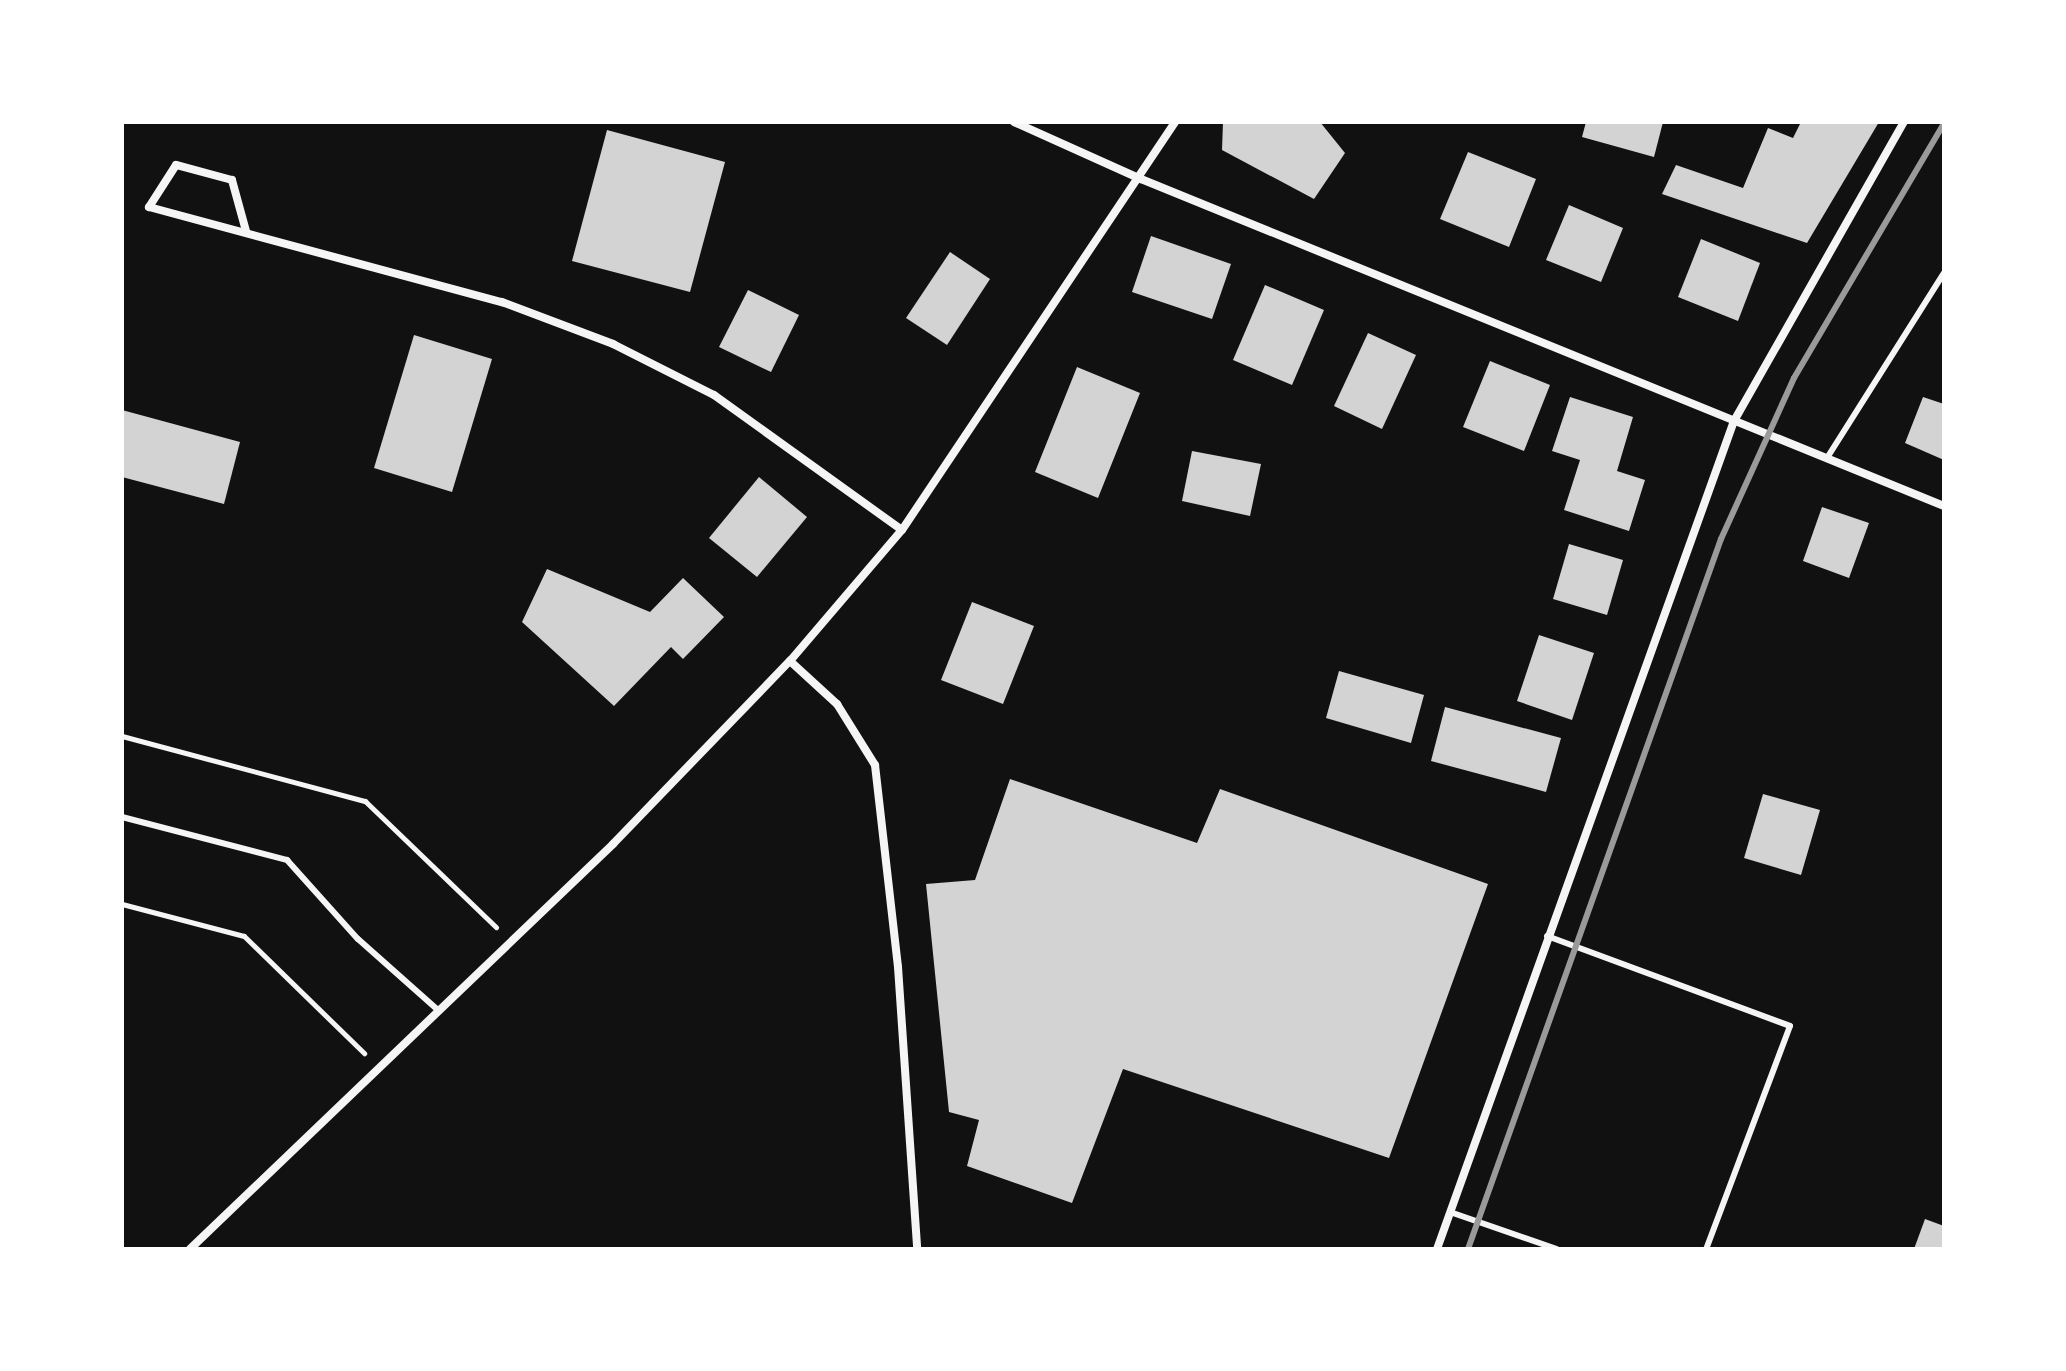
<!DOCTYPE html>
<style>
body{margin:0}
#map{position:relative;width:2066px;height:1371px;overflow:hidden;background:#111;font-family:"Crimson Pro",serif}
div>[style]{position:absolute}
.building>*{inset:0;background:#d3d3d3}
.path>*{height:5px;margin:-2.5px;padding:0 2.5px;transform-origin:2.5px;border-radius:2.5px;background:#f5f5f5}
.service>*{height:6px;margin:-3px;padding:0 3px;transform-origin:3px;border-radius:3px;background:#f5f5f5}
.minor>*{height:8px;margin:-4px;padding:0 4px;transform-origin:4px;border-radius:4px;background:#f5f5f5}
.rail>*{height:6px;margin:-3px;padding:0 3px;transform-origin:3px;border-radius:3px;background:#9a9a9a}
span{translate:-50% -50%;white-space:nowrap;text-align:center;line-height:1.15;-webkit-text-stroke:6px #fff;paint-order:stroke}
.frame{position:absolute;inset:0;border:124px solid #fff;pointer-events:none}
</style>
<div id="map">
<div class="building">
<i style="clip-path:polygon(1223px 122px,1320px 122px,1345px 153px,1314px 199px,1222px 150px)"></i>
<i style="clip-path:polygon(1586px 122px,1663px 122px,1654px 157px,1582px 137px)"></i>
<i style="clip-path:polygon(1801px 122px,1879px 122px,1807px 243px,1662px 194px,1676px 165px,1743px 188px,1768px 128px,1793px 138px)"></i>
<i style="clip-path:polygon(607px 130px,725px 162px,690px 292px,572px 261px)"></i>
<i style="clip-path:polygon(1468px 152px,1536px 179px,1509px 247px,1440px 219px)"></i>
<i style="clip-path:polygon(1569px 205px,1623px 228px,1601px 282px,1546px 260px)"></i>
<i style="clip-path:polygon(1151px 236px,1231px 264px,1212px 319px,1132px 292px)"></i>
<i style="clip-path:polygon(1701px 239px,1760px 263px,1738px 321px,1678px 297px)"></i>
<i style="clip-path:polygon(950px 252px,990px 279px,947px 345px,906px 318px)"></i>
<i style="clip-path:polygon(1265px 285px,1324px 310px,1292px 385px,1233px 360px)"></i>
<i style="clip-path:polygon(748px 290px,799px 315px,771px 372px,719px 347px)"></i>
<i style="clip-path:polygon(1368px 333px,1416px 355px,1382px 429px,1334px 406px)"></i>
<i style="clip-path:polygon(414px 335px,492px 359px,452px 492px,374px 468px)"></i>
<i style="clip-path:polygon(1490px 361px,1550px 385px,1524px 451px,1463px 427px)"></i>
<i style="clip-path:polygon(1077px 367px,1140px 393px,1098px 498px,1035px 472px)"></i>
<i style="clip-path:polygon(1570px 397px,1633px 417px,1617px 471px,1645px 480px,1629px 531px,1564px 510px,1580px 460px,1552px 451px)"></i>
<i style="clip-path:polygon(1923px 397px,1944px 404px,1944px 460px,1905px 443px)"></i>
<i style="clip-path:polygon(122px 410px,240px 442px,224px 504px,122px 477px)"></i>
<i style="clip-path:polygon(1192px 451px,1261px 464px,1250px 516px,1182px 501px)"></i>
<i style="clip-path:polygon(759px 477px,807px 517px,757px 577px,709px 538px)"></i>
<i style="clip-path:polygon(1822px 507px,1869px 523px,1849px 578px,1803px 561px)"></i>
<i style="clip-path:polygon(1569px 544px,1623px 560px,1607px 615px,1553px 599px)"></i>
<i style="clip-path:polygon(547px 569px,650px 612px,683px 578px,724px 617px,683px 659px,671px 647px,614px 706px,522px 622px)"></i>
<i style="clip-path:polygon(972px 602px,1034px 626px,1003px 704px,941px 680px)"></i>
<i style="clip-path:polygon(1539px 635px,1594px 653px,1572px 720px,1517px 701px)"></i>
<i style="clip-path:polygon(1339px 671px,1424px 695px,1411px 743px,1326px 718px)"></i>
<i style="clip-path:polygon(1445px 707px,1561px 738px,1546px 792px,1431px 761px)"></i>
<i style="clip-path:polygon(1010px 779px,1197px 843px,1220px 789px,1488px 884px,1389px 1158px,1123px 1069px,1072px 1203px,967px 1166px,979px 1120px,949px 1112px,926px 884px,975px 880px)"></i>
<i style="clip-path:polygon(1763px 794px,1820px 810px,1801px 875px,1744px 858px)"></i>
<i style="clip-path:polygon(1925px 1219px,1944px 1226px,1944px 1249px,1914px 1249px)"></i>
</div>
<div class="path">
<i style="left:122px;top:736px;width:252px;rotate:15deg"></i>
<i style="left:365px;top:801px;width:182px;rotate:43.9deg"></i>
<i style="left:122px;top:904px;width:126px;rotate:14.7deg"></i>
<i style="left:244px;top:936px;width:168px;rotate:44.3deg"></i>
</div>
<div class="service">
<i style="left:1827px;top:458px;width:219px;rotate:-57.7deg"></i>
<i style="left:122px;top:817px;width:171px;rotate:14.6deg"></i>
<i style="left:287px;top:860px;width:106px;rotate:48.1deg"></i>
<i style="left:358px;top:939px;width:108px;rotate:41.6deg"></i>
<i style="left:1547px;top:936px;width:259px;rotate:20.3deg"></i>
<i style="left:1790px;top:1026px;width:238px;rotate:110.6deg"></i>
<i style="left:1450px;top:1212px;width:113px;rotate:19.1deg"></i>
</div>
<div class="minor">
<i style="left:1014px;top:122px;width:139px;rotate:24.2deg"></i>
<i style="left:1141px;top:179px;width:867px;rotate:22.16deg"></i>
<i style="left:246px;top:231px;width:53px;rotate:-105.4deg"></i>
<i style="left:232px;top:180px;width:58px;rotate:-165deg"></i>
<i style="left:176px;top:165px;width:50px;rotate:122.7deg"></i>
<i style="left:149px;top:207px;width:366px;rotate:15.1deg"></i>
<i style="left:502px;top:302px;width:119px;rotate:20.7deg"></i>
<i style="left:613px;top:344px;width:113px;rotate:26.8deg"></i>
<i style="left:714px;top:395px;width:231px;rotate:35.7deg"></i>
<i style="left:790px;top:661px;width:64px;rotate:42.5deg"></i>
<i style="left:837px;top:704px;width:72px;rotate:58.1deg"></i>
<i style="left:875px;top:765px;width:203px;rotate:83.5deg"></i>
<i style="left:898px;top:967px;width:283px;rotate:86.1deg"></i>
<i style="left:190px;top:1249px;width:586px;rotate:-43.75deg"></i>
<i style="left:613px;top:844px;width:255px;rotate:-46deg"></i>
<i style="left:790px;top:661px;width:172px;rotate:-49.5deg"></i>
<i style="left:902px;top:530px;width:491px;rotate:-56.2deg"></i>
<i style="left:1437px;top:1249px;width:880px;rotate:-70.27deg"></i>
<i style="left:1734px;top:421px;width:344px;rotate:-60.4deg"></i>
</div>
<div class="rail">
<i style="left:1468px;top:1249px;width:754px;rotate:-70.39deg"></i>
<i style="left:1721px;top:539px;width:177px;rotate:-65.6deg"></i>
<i style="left:1794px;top:378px;width:296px;rotate:-59.5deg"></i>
</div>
<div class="frame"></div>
</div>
